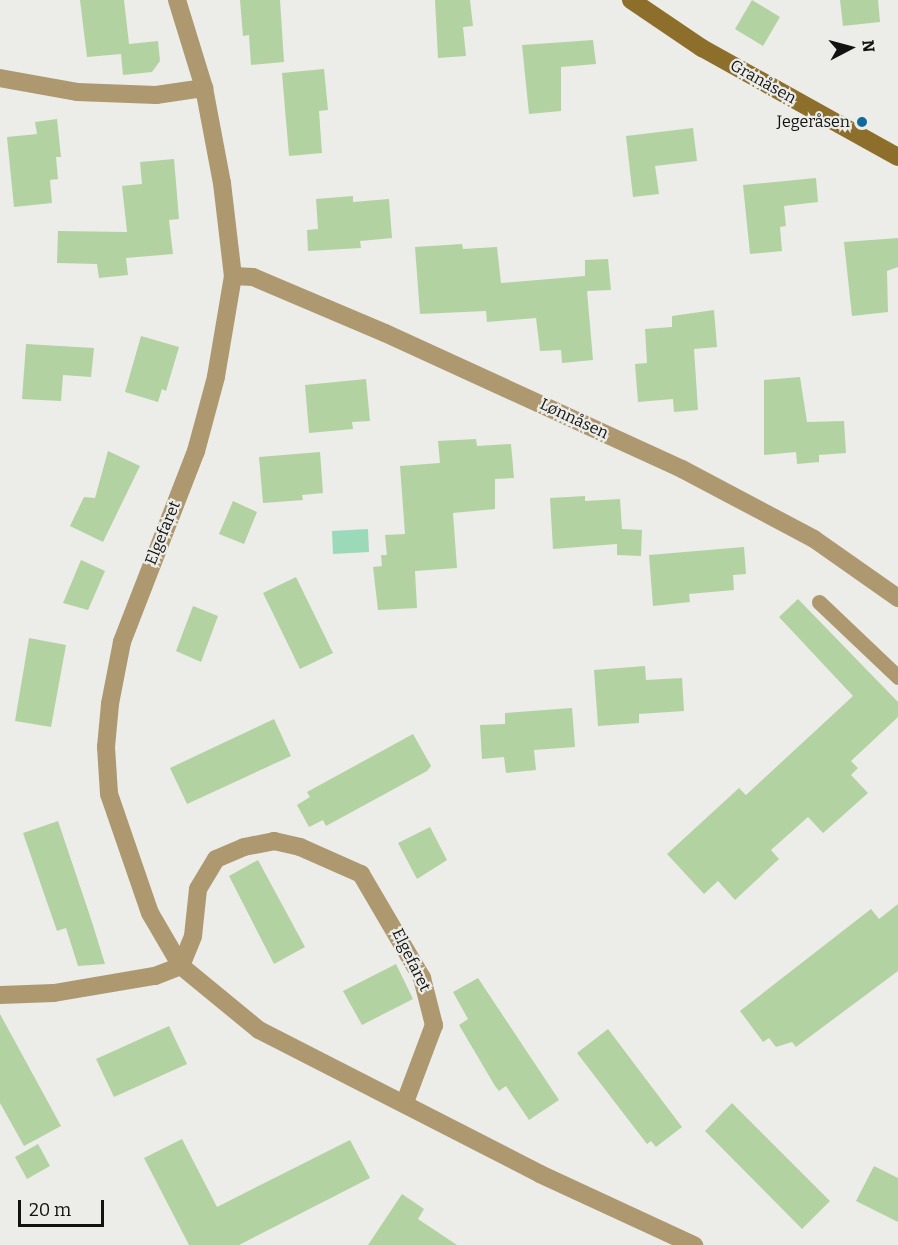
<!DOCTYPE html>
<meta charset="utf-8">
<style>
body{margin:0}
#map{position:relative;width:898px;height:1245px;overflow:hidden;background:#ecece8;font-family:Bitter,serif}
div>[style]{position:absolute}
.water>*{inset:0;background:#9cd9b9}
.building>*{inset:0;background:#b2d3a1}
.lane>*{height:15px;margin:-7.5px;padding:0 7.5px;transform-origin:7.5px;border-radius:7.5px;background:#ad986f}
.street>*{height:18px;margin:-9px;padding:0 9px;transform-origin:9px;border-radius:9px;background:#ad986f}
.secondary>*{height:18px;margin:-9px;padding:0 9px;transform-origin:9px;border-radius:9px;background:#8d6f2b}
.dots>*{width:16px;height:16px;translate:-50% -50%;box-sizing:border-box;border:3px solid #ecece8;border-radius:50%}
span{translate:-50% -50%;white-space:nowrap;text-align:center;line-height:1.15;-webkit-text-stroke:4.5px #ecece8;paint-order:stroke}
.street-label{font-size:16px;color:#121211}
.poi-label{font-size:16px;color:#121211}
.right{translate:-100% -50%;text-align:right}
.north{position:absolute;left:820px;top:18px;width:60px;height:60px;-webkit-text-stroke:4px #ecece8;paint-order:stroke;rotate:84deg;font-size:16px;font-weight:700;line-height:24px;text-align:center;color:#121211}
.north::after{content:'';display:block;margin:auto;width:21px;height:27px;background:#121211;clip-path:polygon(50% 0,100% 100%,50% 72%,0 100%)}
.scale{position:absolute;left:18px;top:1200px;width:86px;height:27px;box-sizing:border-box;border:3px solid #121211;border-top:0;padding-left:8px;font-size:18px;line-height:21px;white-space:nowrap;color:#121211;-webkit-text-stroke:4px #ecece8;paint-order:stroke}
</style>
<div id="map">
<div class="water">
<i style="clip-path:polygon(368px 529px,369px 552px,333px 554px,332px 531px)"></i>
</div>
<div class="building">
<i style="clip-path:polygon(80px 0,124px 0,129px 44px,158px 41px,160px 61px,152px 72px,123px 75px,121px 54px,87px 57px)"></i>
<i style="clip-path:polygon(240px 0,280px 0,284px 62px,251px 65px,249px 35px,243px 36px)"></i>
<i style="clip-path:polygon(435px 0,470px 0,473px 26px,463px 27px,466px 56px,438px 58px)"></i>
<i style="clip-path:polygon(752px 0,780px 17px,763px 46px,735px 29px)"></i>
<i style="clip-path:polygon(840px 0,878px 0,880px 22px,843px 26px)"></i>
<i style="clip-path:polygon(593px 40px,596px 64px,561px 67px,561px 111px,529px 114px,522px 45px)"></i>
<i style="clip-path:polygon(324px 69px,328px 110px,319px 111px,322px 153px,289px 156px,282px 73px)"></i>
<i style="clip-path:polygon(57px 119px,61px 157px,56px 157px,58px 179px,50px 180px,52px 203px,14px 207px,7px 137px,37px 134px,35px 122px)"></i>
<i style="clip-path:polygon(693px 128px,697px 161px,655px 166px,659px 194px,633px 197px,626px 136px)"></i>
<i style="clip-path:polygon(174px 159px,179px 219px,169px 220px,173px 254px,126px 258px,128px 275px,99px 278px,97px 264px,57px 263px,58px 231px,127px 232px,122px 186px,142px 184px,140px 162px)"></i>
<i style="clip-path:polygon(816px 178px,818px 202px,784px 206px,786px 226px,780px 227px,782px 251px,750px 254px,743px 185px)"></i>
<i style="clip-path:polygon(353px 196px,353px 202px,389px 199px,392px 238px,360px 241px,361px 248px,308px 251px,307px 230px,318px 229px,316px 199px)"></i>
<i style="clip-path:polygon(898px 238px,898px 267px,887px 271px,888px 312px,852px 316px,844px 242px)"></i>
<i style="clip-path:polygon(462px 244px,463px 249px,497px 247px,501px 283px,585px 276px,585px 260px,608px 259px,611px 290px,587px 291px,593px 360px,562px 363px,561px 350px,540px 351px,536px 318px,487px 322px,486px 311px,420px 314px,415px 247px)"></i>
<i style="clip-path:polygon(714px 310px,717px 347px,694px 349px,698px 410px,674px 412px,673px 399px,638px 402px,635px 364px,647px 363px,645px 329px,672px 327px,672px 316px)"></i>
<i style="clip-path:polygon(141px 336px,179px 347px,166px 391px,162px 389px,158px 402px,125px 392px)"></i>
<i style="clip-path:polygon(26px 344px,94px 348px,91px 377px,63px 375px,61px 401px,22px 399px)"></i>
<i style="clip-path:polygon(800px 377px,807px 422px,844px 421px,846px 453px,819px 455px,819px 462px,797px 464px,796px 452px,764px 455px,764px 380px)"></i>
<i style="clip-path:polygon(366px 379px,370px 421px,352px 422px,353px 429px,309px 433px,305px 385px)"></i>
<i style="clip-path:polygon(476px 439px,477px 446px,511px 444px,514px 478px,495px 479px,495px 509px,453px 513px,457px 568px,415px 571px,417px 608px,378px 610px,373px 567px,382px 566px,381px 555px,387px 555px,385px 535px,405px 534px,400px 466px,440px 463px,438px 441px)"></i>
<i style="clip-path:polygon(108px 451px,140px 466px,103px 542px,70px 526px,84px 497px,95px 498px)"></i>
<i style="clip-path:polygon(320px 452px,323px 493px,302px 495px,303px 500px,263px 503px,259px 457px)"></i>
<i style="clip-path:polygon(585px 496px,585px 501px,620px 499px,622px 529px,642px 530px,641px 556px,617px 555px,617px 544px,553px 549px,550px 498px)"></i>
<i style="clip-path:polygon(233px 501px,257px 512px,244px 544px,219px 534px)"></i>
<i style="clip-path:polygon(744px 547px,746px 574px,733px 575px,734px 590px,689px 594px,690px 602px,653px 606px,649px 555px)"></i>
<i style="clip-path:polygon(81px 560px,105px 571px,88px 610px,63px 603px)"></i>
<i style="clip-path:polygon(296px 577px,333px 653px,300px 669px,263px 593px)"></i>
<i style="clip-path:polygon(798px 599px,898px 702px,898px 717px,851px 761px,858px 768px,851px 775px,868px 793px,840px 818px,823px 833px,808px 817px,771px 850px,779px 859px,735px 900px,718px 881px,704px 894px,667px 854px,739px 788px,746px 795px,853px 696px,779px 617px)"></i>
<i style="clip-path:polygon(193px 606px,218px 616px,201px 662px,176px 651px)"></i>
<i style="clip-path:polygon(29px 638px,66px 645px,51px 727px,15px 721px)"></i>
<i style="clip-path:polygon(645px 666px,646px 680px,682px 678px,684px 711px,639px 714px,639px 723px,598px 726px,594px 670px)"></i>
<i style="clip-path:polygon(572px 708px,575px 747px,534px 750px,536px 770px,506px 773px,504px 757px,482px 759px,480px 725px,505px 724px,505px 713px)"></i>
<i style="clip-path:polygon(274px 719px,291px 756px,187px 804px,170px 768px)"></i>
<i style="clip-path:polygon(413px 734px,431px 766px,427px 771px,326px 826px,323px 820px,309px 827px,297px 805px,310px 797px,307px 792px)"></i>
<i style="clip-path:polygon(58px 821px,91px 919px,105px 964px,78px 966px,66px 928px,57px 931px,23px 833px)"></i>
<i style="clip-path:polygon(430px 827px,447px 860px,417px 879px,398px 843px)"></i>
<i style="clip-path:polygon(258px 860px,305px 947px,274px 964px,229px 876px)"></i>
<i style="clip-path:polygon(898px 904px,898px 971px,796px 1047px,792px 1042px,776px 1047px,769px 1038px,763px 1042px,740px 1011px,871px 909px,879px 919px)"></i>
<i style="clip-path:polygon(396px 964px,413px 999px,362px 1025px,343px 991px)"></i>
<i style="clip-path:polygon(478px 978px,559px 1100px,529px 1120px,506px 1086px,499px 1091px,495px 1086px,459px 1025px,468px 1019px,453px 992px)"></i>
<i style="clip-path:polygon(0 1014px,61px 1126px,24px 1146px,0 1103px)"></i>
<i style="clip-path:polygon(169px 1026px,187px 1064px,114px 1097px,96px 1059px)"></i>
<i style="clip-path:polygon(608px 1029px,682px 1127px,656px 1147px,651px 1141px,647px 1144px,577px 1053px)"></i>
<i style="clip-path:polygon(732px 1103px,830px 1201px,802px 1229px,705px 1131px)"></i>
<i style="clip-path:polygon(182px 1139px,217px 1207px,350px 1140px,370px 1178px,239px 1245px,189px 1245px,144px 1158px)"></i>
<i style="clip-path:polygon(38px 1144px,50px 1166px,27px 1179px,15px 1157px)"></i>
<i style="clip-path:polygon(874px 1166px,898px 1178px,898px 1222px,856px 1201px)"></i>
<i style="clip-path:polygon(402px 1194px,424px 1209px,418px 1219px,457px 1245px,368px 1245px)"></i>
</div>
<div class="lane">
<i style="left:819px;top:602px;width:109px;rotate:43.5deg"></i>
</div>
<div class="street">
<i style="left:177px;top:0;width:92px;rotate:72.9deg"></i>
<i style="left:204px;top:88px;width:97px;rotate:79.3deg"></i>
<i style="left:222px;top:183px;width:94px;rotate:83.3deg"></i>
<i style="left:233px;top:276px;width:102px;rotate:99.6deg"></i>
<i style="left:216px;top:377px;width:77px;rotate:105.1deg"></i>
<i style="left:196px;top:451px;width:205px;rotate:111.2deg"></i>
<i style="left:122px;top:642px;width:63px;rotate:101deg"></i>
<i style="left:110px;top:704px;width:43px;rotate:95.3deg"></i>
<i style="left:106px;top:747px;width:47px;rotate:86.3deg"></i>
<i style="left:109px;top:794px;width:126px;rotate:71deg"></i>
<i style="left:150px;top:913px;width:61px;rotate:59.7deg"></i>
<i style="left:181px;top:966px;width:101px;rotate:39.4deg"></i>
<i style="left:259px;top:1030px;width:316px;rotate:27.1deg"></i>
<i style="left:540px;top:1174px;width:170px;rotate:24.8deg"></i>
<i style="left:0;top:78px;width:78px;rotate:10.3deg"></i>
<i style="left:77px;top:92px;width:79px;rotate:2.2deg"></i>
<i style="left:156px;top:95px;width:49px;rotate:-8.3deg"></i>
<i style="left:233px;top:276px;width:20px;rotate:3deg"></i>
<i style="left:253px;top:277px;width:143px;rotate:23deg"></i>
<i style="left:385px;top:333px;width:327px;rotate:24.6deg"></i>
<i style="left:682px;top:469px;width:149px;rotate:27.9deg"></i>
<i style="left:814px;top:539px;width:103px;rotate:35.1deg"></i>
<i style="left:0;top:995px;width:54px;rotate:-2.1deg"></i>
<i style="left:54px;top:993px;width:102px;rotate:-9.6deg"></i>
<i style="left:155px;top:976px;width:28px;rotate:-21deg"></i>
<i style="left:181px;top:966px;width:32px;rotate:-68deg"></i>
<i style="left:193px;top:936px;width:47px;rotate:-83.9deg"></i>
<i style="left:198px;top:889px;width:35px;rotate:-59deg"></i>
<i style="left:216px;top:859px;width:30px;rotate:-23deg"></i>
<i style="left:244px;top:847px;width:31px;rotate:-11deg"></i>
<i style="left:274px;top:841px;width:27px;rotate:13deg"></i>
<i style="left:300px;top:847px;width:67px;rotate:23.9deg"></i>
<i style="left:361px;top:874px;width:121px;rotate:59.6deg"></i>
<i style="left:422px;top:978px;width:49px;rotate:75.7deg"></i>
<i style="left:434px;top:1025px;width:82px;rotate:110.6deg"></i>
</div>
<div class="secondary">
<i style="left:631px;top:0;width:86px;rotate:34.1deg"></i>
<i style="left:702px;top:48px;width:224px;rotate:29.1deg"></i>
</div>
<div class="dots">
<i style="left:862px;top:122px;background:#0d6c9b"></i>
</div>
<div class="street-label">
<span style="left:763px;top:82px;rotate:29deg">Granåsen</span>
<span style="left:574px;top:419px;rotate:25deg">Lønnåsen</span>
<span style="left:163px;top:533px;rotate:-68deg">Elgefaret</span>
<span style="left:411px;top:960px;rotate:64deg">Elgefaret</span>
</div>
<div class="poi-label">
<span class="right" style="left:850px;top:122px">Jegeråsen</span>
</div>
<div class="north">N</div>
<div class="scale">20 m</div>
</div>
